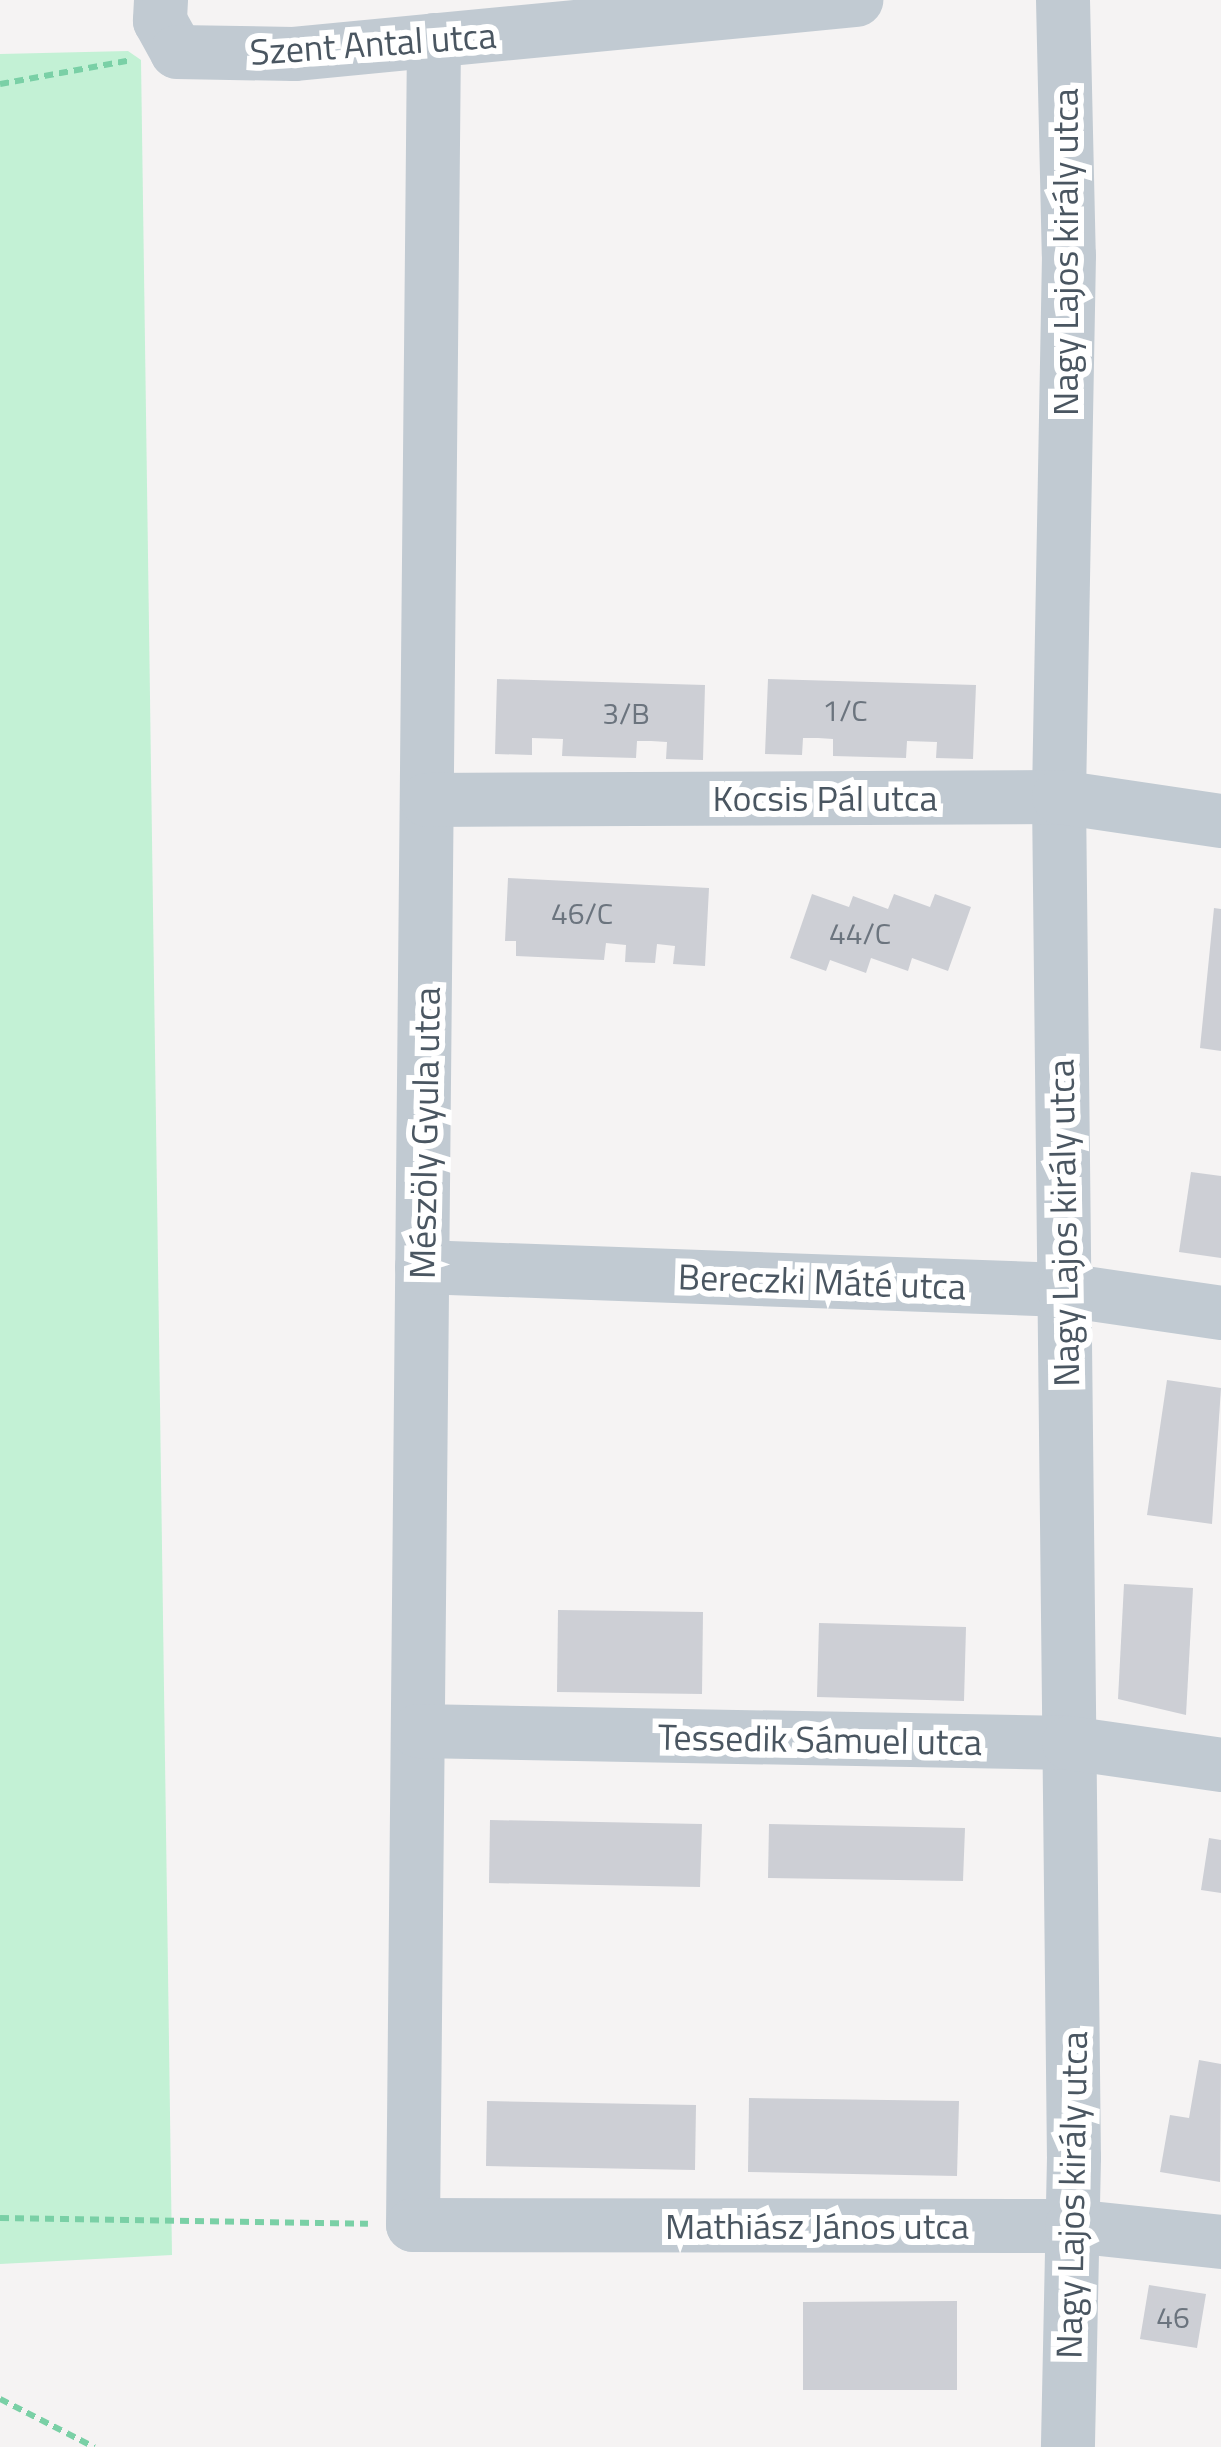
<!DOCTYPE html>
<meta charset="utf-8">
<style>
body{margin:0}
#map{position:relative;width:1221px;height:2447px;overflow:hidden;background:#f5f3f3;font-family:"Titillium Web",sans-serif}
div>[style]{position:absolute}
.green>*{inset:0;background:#c3f1d5}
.building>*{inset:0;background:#cdcfd5}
.path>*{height:6px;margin-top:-3px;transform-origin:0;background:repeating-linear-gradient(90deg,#7ad0a6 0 9px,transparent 0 15px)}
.minor>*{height:54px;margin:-27px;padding:0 27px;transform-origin:27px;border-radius:27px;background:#c1cad2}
span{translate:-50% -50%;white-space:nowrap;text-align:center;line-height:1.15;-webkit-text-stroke:12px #fff;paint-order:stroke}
.number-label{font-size:30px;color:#6b747e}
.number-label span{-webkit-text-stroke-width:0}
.street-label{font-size:36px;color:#4a5661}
</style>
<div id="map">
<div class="green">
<i style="clip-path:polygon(128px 51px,141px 60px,172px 2255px,0 2264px,0 54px)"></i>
</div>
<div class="building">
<i style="clip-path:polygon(497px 679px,705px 685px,703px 760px,666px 759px,667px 742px,651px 741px,637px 741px,636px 758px,562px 756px,563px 739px,532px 738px,532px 755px,495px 754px)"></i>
<i style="clip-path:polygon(768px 679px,976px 685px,973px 759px,936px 758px,937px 742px,907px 741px,906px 758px,833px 756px,833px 739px,818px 738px,803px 738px,802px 755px,765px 754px)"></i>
<i style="clip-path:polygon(508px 878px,709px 888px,705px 966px,673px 964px,675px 946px,657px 944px,655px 963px,625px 962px,626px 945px,606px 943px,604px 960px,516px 956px,516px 941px,505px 941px)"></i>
<i style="clip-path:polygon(812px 894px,849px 907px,853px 896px,888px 909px,894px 894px,930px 907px,935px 894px,971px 907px,948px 971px,912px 958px,908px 971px,871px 958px,866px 973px,830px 960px,826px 971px,790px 958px)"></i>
<i style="clip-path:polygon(1214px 908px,1221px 909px,1221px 1051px,1200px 1048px)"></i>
<i style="clip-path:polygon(1191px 1172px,1221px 1176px,1221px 1258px,1179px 1252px)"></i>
<i style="clip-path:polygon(1167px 1380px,1221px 1388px,1212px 1524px,1147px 1515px)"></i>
<i style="clip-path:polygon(1124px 1584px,1193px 1588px,1186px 1715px,1118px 1699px)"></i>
<i style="clip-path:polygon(558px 1610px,703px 1612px,702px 1694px,557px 1692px)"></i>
<i style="clip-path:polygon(819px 1623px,966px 1627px,964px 1701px,817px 1697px)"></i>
<i style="clip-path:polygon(490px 1820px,702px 1824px,700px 1887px,489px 1883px)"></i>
<i style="clip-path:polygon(769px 1824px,965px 1828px,963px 1881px,768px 1878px)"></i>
<i style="clip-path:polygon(1209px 1838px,1221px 1840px,1221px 1893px,1201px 1890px)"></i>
<i style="clip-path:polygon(1199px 2060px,1221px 2064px,1220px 2182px,1160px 2172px,1170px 2115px,1189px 2118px)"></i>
<i style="clip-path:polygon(749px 2098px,959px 2101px,957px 2176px,748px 2172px)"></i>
<i style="clip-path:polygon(487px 2101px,696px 2105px,695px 2170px,486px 2166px)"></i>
<i style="clip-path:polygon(1149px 2285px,1206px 2294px,1197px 2348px,1140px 2339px)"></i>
<i style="clip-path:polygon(957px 2301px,957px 2390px,803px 2390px,803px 2302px)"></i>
</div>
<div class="path">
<i style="left:0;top:84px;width:134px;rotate:-10.3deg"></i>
<i style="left:0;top:2218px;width:368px;rotate:0.9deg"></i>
<i style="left:0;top:2399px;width:106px;rotate:27.1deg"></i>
</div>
<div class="minor">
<i style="left:161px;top:0;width:21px;rotate:93deg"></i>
<i style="left:160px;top:21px;width:35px;rotate:61deg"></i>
<i style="left:177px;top:52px;width:117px;rotate:1deg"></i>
<i style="left:294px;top:54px;width:565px;rotate:-5.49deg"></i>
<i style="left:1063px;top:0;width:255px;rotate:88.7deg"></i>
<i style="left:1069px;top:255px;width:542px;rotate:91.06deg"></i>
<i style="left:1059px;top:797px;width:1360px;rotate:89.37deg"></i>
<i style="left:1074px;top:2157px;width:290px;rotate:91.2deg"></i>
<i style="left:434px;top:40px;width:2185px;rotate:90.55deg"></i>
<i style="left:413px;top:2225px;width:659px;rotate:0.09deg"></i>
<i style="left:1072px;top:2226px;width:150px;rotate:6.1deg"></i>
<i style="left:427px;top:800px;width:632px;rotate:-0.27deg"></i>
<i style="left:1059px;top:797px;width:164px;rotate:8.4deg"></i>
<i style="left:422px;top:1267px;width:642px;rotate:2.05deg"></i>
<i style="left:1064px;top:1290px;width:159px;rotate:8.3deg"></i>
<i style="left:418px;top:1731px;width:651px;rotate:1.06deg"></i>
<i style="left:1069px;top:1743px;width:154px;rotate:8.2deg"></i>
</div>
<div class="number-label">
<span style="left:845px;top:710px">1/C</span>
<span style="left:626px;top:713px">3/B</span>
<span style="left:582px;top:913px">46/C</span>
<span style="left:860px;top:933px">44/C</span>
<span style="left:1173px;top:2317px">46</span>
</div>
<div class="street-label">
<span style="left:373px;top:43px;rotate:-4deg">Szent Antal utca</span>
<span style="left:1065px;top:252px;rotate:-90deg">Nagy Lajos király utca</span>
<span style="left:825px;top:798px">Kocsis Pál utca</span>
<span style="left:424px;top:1133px;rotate:-89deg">Mészöly Gyula utca</span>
<span style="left:1063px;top:1223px;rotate:-91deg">Nagy Lajos király utca</span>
<span style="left:822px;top:1281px;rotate:2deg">Bereczki Máté utca</span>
<span style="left:820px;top:1739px;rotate:1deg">Tessedik Sámuel utca</span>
<span style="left:1071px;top:2195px;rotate:-89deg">Nagy Lajos király utca</span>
<span style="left:817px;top:2226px">Mathiász János utca</span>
</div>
</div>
